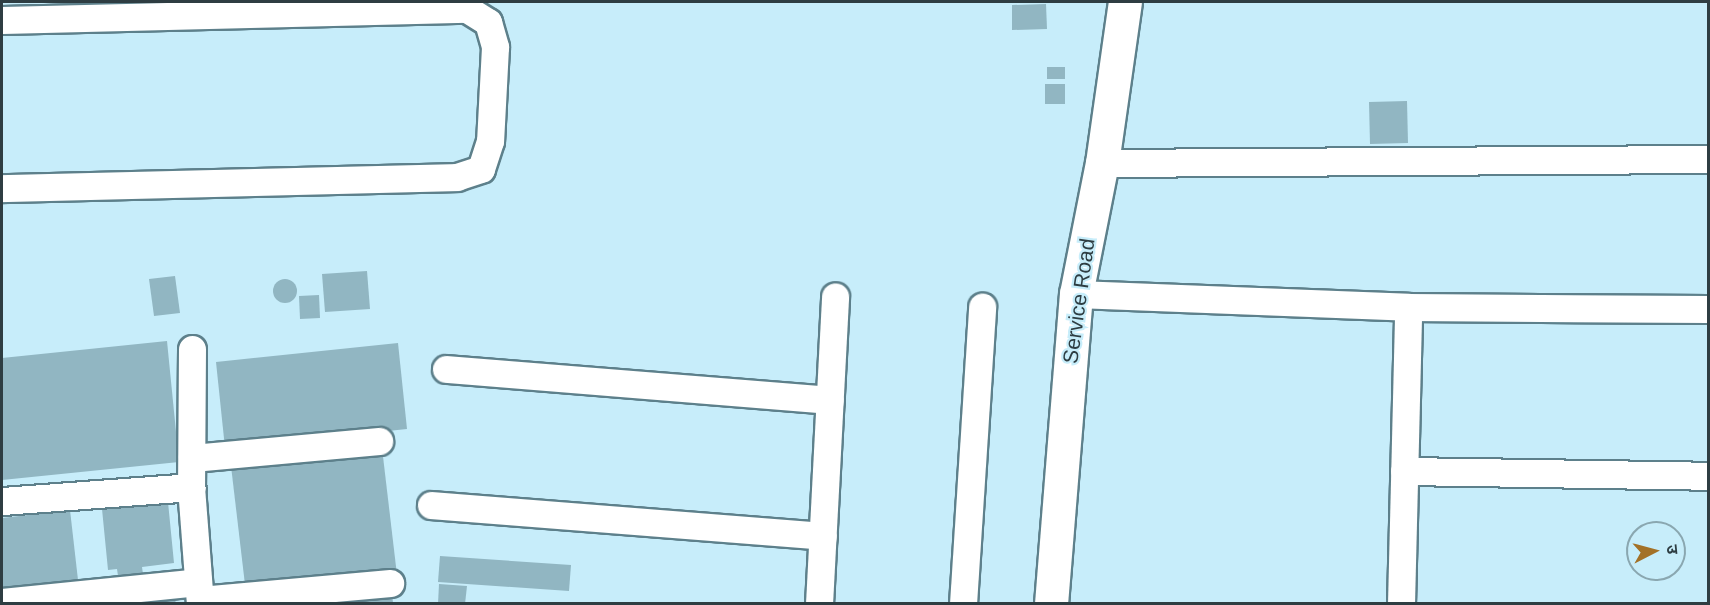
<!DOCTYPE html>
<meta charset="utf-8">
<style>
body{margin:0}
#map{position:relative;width:1710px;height:605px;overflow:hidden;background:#c7edfa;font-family:Arial,"Noto Sans Devanagari",sans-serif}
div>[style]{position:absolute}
.building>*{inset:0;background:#91b6c2}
.round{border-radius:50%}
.roads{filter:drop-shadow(2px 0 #5d808b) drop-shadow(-2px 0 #5d808b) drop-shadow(0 2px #5d808b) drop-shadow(0 -2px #5d808b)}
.street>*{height:27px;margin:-13.5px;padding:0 13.5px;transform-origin:13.5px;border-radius:13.5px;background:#fff}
.secondary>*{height:33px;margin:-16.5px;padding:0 16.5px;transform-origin:16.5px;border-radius:16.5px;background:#fff}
span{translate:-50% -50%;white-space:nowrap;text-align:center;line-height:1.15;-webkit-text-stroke:4.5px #c7edfa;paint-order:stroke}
.street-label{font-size:21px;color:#2e3d42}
.frame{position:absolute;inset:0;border:3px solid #2e3d42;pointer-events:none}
.north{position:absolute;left:1626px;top:521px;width:60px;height:60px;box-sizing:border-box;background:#c7edfa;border:2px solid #8aa7b0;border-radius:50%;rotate:84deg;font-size:16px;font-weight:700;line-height:24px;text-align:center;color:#2e3d42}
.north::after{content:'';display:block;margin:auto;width:21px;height:27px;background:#a37127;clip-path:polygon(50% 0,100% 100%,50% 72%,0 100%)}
</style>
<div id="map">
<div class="building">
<i style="clip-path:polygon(1046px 4px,1047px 29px,1012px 30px,1012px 5px)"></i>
<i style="clip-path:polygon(1047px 67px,1065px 67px,1065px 79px,1047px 79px)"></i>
<i style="clip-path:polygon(1045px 84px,1065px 84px,1065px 104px,1045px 104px)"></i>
<i style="clip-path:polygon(1407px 101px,1408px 143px,1370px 144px,1369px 102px)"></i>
<i style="clip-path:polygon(367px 271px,370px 309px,325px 312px,322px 274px)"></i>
<i style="clip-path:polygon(175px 276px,180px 313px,154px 316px,149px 279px)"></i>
<i class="round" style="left:273px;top:279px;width:24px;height:24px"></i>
<i style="clip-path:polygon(319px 295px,320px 318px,300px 319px,299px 296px)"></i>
<i style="clip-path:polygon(167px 341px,179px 462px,2px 480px,2px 358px)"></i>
<i style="clip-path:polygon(398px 343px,407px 429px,225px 448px,216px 362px)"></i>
<i style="clip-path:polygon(382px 448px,397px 575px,246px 593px,231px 466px)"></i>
<i style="clip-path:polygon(136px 500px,137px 506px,168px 502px,174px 563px,142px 567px,143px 574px,118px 576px,117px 569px,108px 570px,102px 509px,110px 509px,109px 502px)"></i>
<i style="clip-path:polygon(70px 510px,78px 580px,2px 589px,2px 518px)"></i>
<i style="clip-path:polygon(440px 556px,571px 565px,569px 591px,438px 582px)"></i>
<i style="clip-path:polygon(439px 584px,467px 586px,465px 604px,438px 604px)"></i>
<i style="clip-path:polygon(392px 590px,393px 604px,251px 604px)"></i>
<i style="clip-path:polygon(174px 594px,176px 604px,103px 604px)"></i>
</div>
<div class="roads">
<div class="street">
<i style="left:2px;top:20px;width:465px;rotate:-1.4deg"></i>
<i style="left:467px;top:9px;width:25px;rotate:32deg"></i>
<i style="left:488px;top:22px;width:26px;rotate:74deg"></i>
<i style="left:495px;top:47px;width:94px;rotate:93deg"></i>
<i style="left:490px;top:141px;width:29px;rotate:108deg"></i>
<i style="left:481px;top:169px;width:25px;rotate:162deg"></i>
<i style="left:457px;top:177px;width:455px;rotate:178.6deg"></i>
<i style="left:1102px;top:163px;width:606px;rotate:-0.38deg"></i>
<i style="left:1076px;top:294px;width:332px;rotate:2.2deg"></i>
<i style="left:1408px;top:307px;width:300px;rotate:0.4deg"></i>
<i style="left:192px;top:349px;width:138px;rotate:90.4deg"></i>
<i style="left:191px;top:487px;width:117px;rotate:85.6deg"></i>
<i style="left:446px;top:369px;width:385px;rotate:4.6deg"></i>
<i style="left:192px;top:458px;width:188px;rotate:-5.2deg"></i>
<i style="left:1404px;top:471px;width:304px;rotate:0.9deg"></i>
<i style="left:2px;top:501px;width:190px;rotate:-4.2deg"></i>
<i style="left:431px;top:505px;width:393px;rotate:4.5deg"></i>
<i style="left:200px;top:600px;width:191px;rotate:-5.1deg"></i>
<i style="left:2px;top:602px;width:197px;rotate:-5.8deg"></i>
<i style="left:819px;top:604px;width:308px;rotate:-87deg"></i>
<i style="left:963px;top:604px;width:298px;rotate:-86.3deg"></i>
<i style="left:1401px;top:604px;width:297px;rotate:-88.6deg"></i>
</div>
<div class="secondary">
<i style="left:1051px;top:604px;width:311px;rotate:-85.4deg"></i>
<i style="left:1076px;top:294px;width:134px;rotate:-78.8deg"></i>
<i style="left:1102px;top:163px;width:163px;rotate:-81.9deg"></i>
</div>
</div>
<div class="street-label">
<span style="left:1079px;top:301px;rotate:-82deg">Service Road</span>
</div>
<div class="frame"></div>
<div class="north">उ</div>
</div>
